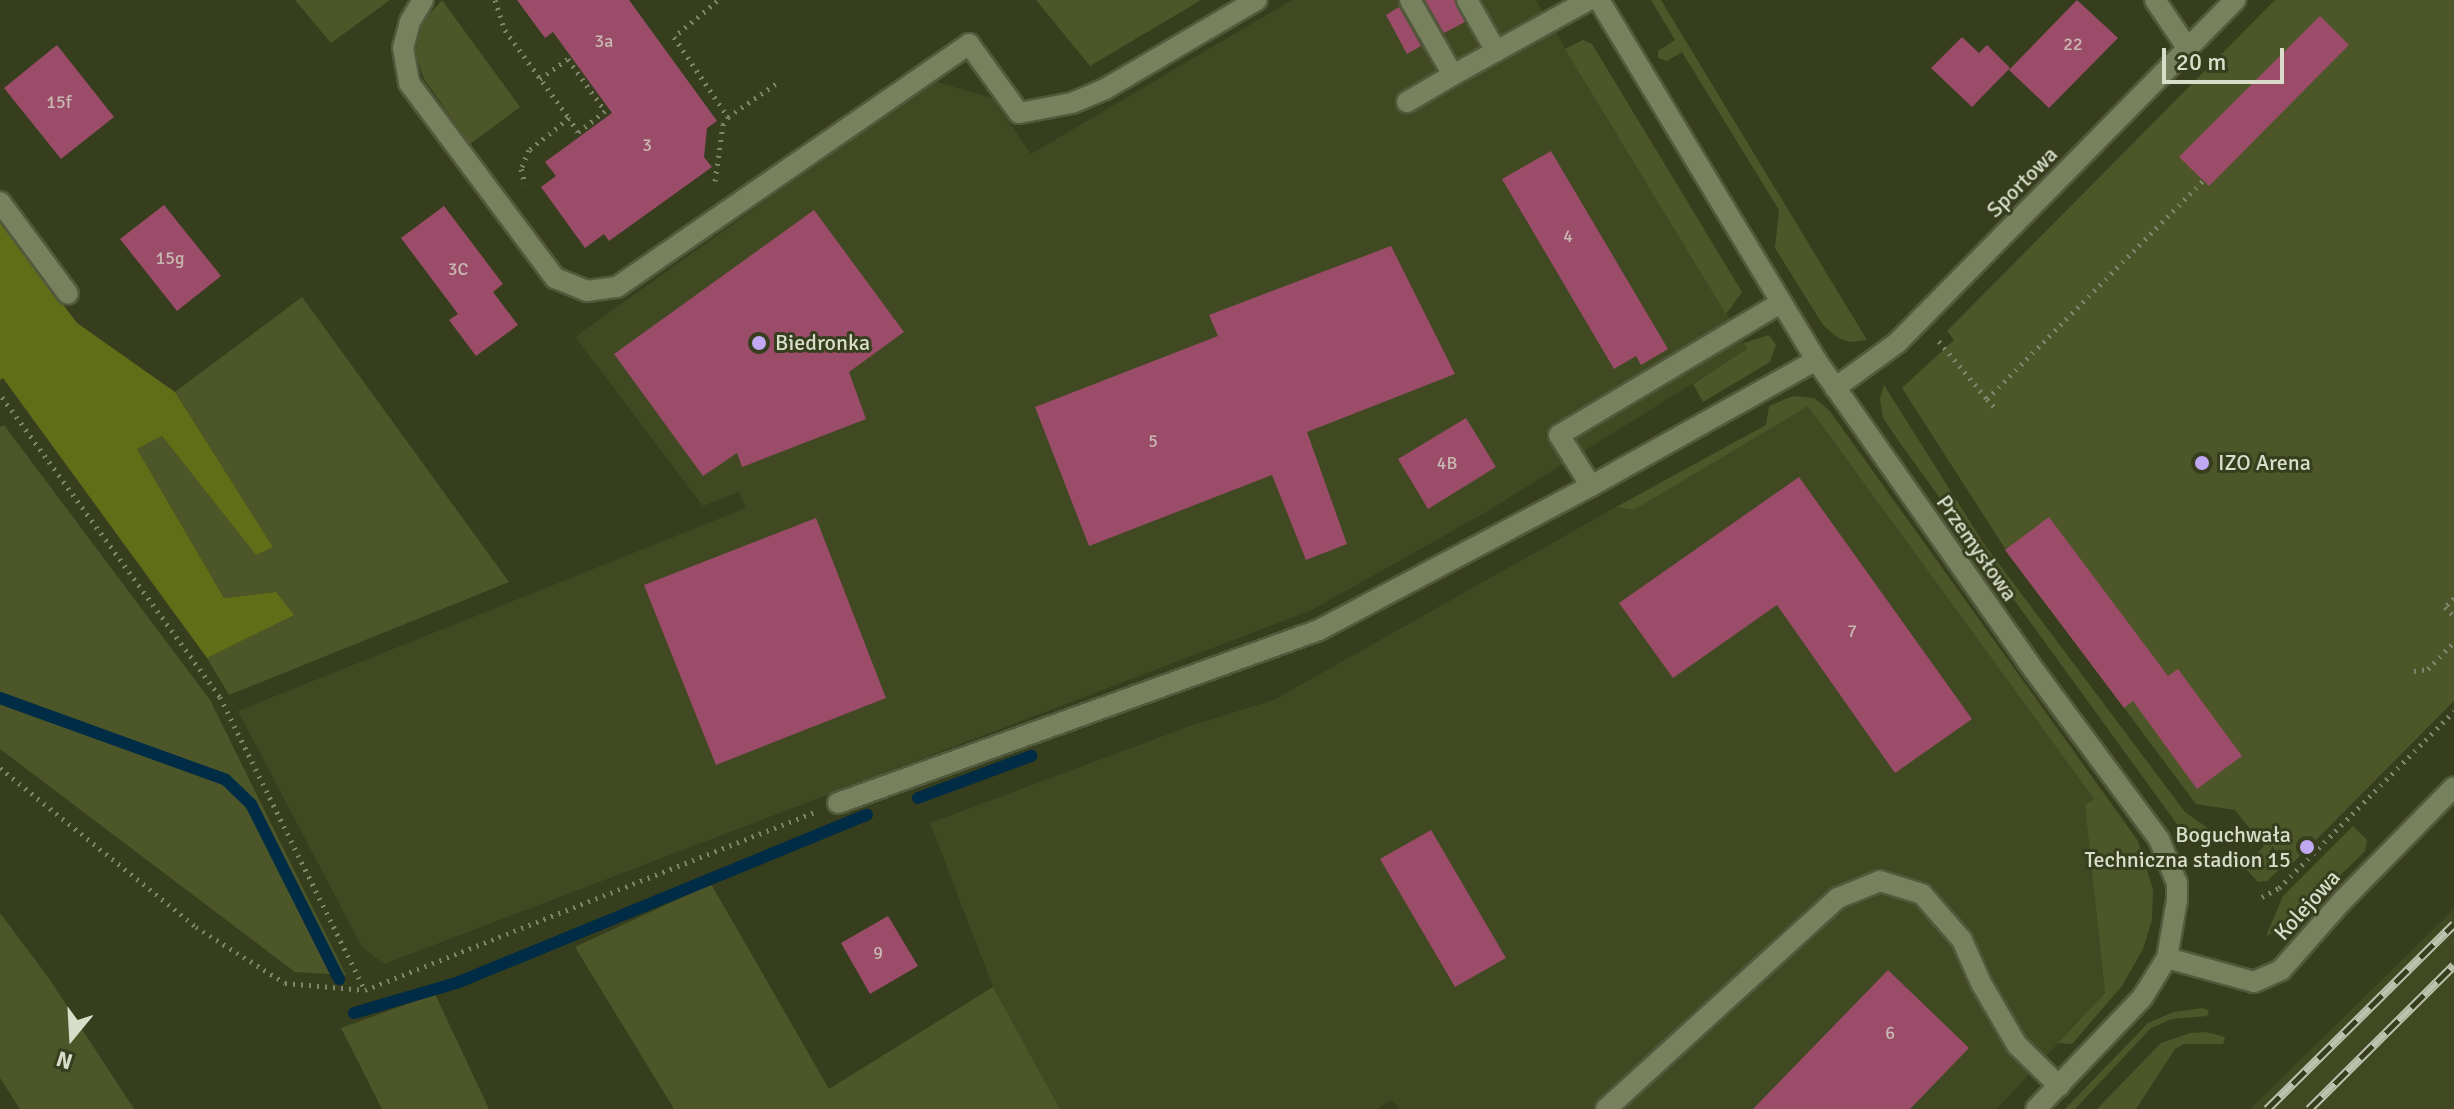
<!DOCTYPE html>
<meta charset="utf-8">
<style>
body{margin:0}
#map{position:relative;width:2454px;height:1109px;overflow:hidden;background:#373e1e;font-family:Signika,sans-serif}
div>[style]{position:absolute}
.built>*{inset:0;background:#404921}
.green>*{inset:0;background:#4d5629}
.forest>*{inset:0;background:#606e18}
.stream>*{height:12px;margin:-6px;padding:0 6px;transform-origin:6px;border-radius:6px;background:#002c45}
.building>*{inset:0;background:#9b4c68}
.path>*{height:5px;margin-top:-2.5px;transform-origin:0;background:repeating-linear-gradient(90deg,#7f856b 0 2px,transparent 0 8px)}
.roads{filter:drop-shadow(2px 0 #53593c) drop-shadow(-2px 0 #53593c) drop-shadow(0 2px #53593c) drop-shadow(0 -2px #53593c)}
.service>*{height:20px;margin:-10px;padding:0 10px;transform-origin:10px;border-radius:10px;background:#78815e}
.minor>*{height:20px;margin:-10px;padding:0 10px;transform-origin:10px;border-radius:10px;background:#78815e}
.tertiary>*{height:20px;margin:-10px;padding:0 10px;transform-origin:10px;border-radius:10px;background:#78815e}
.rail>*{height:9px;margin-top:-4.5px;transform-origin:0;background:repeating-linear-gradient(90deg,#373e1e 0 18px,#bcc2ad 0 36px);box-sizing:border-box;border-block:2px solid #bcc2ad}
.dots>*{width:22px;height:22px;translate:-50% -50%;box-sizing:border-box;border:4px solid #373e1e;border-radius:50%}
span{translate:-50% -50%;white-space:nowrap;text-align:center;line-height:1.15;-webkit-text-stroke:6px #373e1e;paint-order:stroke}
.number-label{font-size:18px;color:#c9b9b2}
.number-label span{-webkit-text-stroke-width:0}
.street-label{font-size:22px;color:#d8ddca}
.poi-label{font-size:22px;color:#d8ddca}
.left{translate:0 -50%;text-align:left}
.right{translate:-100% -50%;text-align:right}
.north{position:absolute;left:32px;top:997px;width:80px;height:80px;-webkit-text-stroke:6px #373e1e;paint-order:stroke;rotate:198deg;font-size:22px;font-weight:700;line-height:32px;text-align:center;color:#d8ddca}
.north::after{content:'';display:block;margin:auto;width:28px;height:36px;background:#d8ddca;clip-path:polygon(50% 0,100% 100%,50% 72%,0 100%)}
.scale{position:absolute;left:2162px;top:48px;width:122px;height:36px;box-sizing:border-box;border:4px solid #d8ddca;border-top:0;padding-left:10px;font-size:24px;line-height:28px;white-space:nowrap;color:#d8ddca;-webkit-text-stroke:6px #373e1e;paint-order:stroke}
</style>
<div id="map">
<div class="built">
<i style="clip-path:polygon(1292px 0,1536px 0,1748px 349px,1488px 511px,1312px 610px,384px 964px,362px 947px,238px 711px,746px 508px,739px 492px,703px 506px,575px 337px,933px 81px,992px 98px,1031px 154px)"></i>
<i style="clip-path:polygon(1808px 405px,2094px 799px,2085px 805px,2105px 993px,1997px 1109px,1400px 1109px,1391px 1100px,1377px 1109px,1060px 1109px,993px 987px,930px 823px,1190px 726px,1274px 700px,1616px 507px,1634px 510px)"></i>
<i style="clip-path:polygon(2454px 909px,2454px 1109px,2250px 1109px)"></i>
</div>
<div class="green">
<i style="clip-path:polygon(295px 0,390px 0,331px 43px)"></i>
<i style="clip-path:polygon(442px 0,520px 107px,470px 144px,424px 79px,415px 53px,422px 23px)"></i>
<i style="clip-path:polygon(1036px 0,1201px 0,1090px 66px)"></i>
<i style="clip-path:polygon(1651px 0,1661px 0,1867px 340px,1851px 342px,1838px 338px,1823px 325px,1775px 248px,1779px 210px,1682px 52px,1667px 61px,1658px 58px,1658px 51px,1675px 40px)"></i>
<i style="clip-path:polygon(2275px 0,2454px 0,2454px 701px,2289px 867px,2281px 868px,2267px 881px,2258px 882px,2244px 867px,2264px 846px,2235px 810px,2196px 804px,2006px 550px,1902px 388px,1954px 340px,1947px 331px)"></i>
<i style="clip-path:polygon(1583px 40px,1592px 44px,1742px 292px,1726px 314px,1565px 49px)"></i>
<i style="clip-path:polygon(302px 297px,509px 582px,229px 695px,207px 658px,293px 615px,276px 592px,224px 598px,137px 449px,162px 436px,256px 555px,273px 547px,175px 392px)"></i>
<i style="clip-path:polygon(1769px 335px,1776px 345px,1770px 362px,1703px 402px,1693px 384px,1747px 349px,1744px 343px)"></i>
<i style="clip-path:polygon(1884px 385px,1984px 544px,2185px 812px,2209px 829px,2203px 835px,2189px 836px,2182px 831px,1900px 443px,1883px 418px,1880px 399px)"></i>
<i style="clip-path:polygon(1793px 396px,1814px 398px,1829px 410px,2138px 841px,2153px 890px,2152px 920px,2143px 949px,2122px 986px,2072px 1044px,2058px 1043px,2105px 993px,2085px 805px,2094px 799px,1808px 406px,1634px 510px,1616px 507px,1766px 425px,1769px 406px)"></i>
<i style="clip-path:polygon(4px 425px,210px 700px,346px 975px,295px 972px,0 749px,0 427px)"></i>
<i style="clip-path:polygon(2353px 826px,2367px 840px,2365px 851px,2289px 926px,2266px 936px,2283px 896px)"></i>
<i style="clip-path:polygon(711px 884px,829px 1089px,993px 987px,1060px 1109px,674px 1109px,575px 947px)"></i>
<i style="clip-path:polygon(0 913px,48px 977px,134px 1109px,20px 1109px,0 1078px)"></i>
<i style="clip-path:polygon(435px 994px,489px 1109px,382px 1109px,341px 1028px)"></i>
<i style="clip-path:polygon(2202px 1008px,2209px 1010px,2207px 1016px,2172px 1019px,2151px 1028px,2075px 1109px,2065px 1109px,2148px 1023px,2174px 1012px)"></i>
<i style="clip-path:polygon(2206px 1032px,2225px 1037px,2223px 1044px,2184px 1044px,2175px 1049px,2136px 1109px,2097px 1109px,2161px 1043px,2190px 1033px)"></i>
</div>
<div class="forest">
<i style="clip-path:polygon(0 221px,77px 323px,175px 392px,273px 547px,256px 555px,162px 436px,137px 449px,224px 598px,276px 592px,294px 615px,207px 658px,3px 378px,0 380px)"></i>
</div>
<div class="stream">
<i style="left:0;top:698px;width:240px;rotate:19.9deg"></i>
<i style="left:226px;top:780px;width:35px;rotate:44deg"></i>
<i style="left:251px;top:804px;width:196px;rotate:63.3deg"></i>
<i style="left:918px;top:798px;width:121px;rotate:-20.4deg"></i>
<i style="left:354px;top:1013px;width:109px;rotate:-16.4deg"></i>
<i style="left:459px;top:982px;width:441px;rotate:-22.3deg"></i>
</div>
<div class="building">
<i style="clip-path:polygon(517px 0,629px 0,717px 121px,707px 128px,704px 157px,712px 167px,609px 241px,604px 234px,585px 248px,541px 187px,556px 176px,545px 162px,612px 113px,553px 32px,545px 38px)"></i>
<i style="clip-path:polygon(1425px 0,1454px 0,1465px 22px,1444px 33px)"></i>
<i style="clip-path:polygon(2077px 0,2118px 38px,2049px 108px,2009px 70px)"></i>
<i style="clip-path:polygon(1399px 7px,1421px 46px,1407px 54px,1386px 15px)"></i>
<i style="clip-path:polygon(2320px 16px,2349px 45px,2209px 186px,2179px 157px)"></i>
<i style="clip-path:polygon(1962px 37px,1979px 53px,1987px 45px,2010px 68px,1972px 107px,1931px 68px)"></i>
<i style="clip-path:polygon(57px 45px,114px 117px,61px 159px,4px 88px)"></i>
<i style="clip-path:polygon(1551px 151px,1668px 349px,1641px 365px,1636px 356px,1614px 369px,1502px 179px)"></i>
<i style="clip-path:polygon(164px 205px,221px 276px,177px 311px,120px 239px)"></i>
<i style="clip-path:polygon(444px 206px,503px 284px,493px 292px,518px 325px,476px 356px,449px 320px,458px 314px,401px 238px)"></i>
<i style="clip-path:polygon(814px 210px,904px 332px,849px 372px,866px 419px,742px 467px,737px 453px,703px 476px,614px 354px)"></i>
<i style="clip-path:polygon(1391px 246px,1455px 374px,1307px 432px,1347px 544px,1306px 560px,1272px 475px,1089px 546px,1035px 407px,1218px 336px,1209px 315px)"></i>
<i style="clip-path:polygon(1466px 418px,1496px 467px,1428px 509px,1398px 459px)"></i>
<i style="clip-path:polygon(1799px 477px,1972px 719px,1895px 773px,1777px 605px,1673px 678px,1619px 603px)"></i>
<i style="clip-path:polygon(2049px 517px,2168px 676px,2178px 669px,2242px 756px,2197px 789px,2133px 701px,2124px 708px,2005px 550px)"></i>
<i style="clip-path:polygon(816px 518px,886px 698px,716px 765px,644px 585px)"></i>
<i style="clip-path:polygon(1431px 830px,1506px 958px,1455px 987px,1380px 859px)"></i>
<i style="clip-path:polygon(888px 916px,918px 966px,870px 994px,841px 943px)"></i>
<i style="clip-path:polygon(1888px 970px,1969px 1048px,1910px 1109px,1753px 1109px)"></i>
</div>
<div class="path">
<i style="left:495px;top:0;width:32px;rotate:72deg"></i>
<i style="left:505px;top:30px;width:109px;rotate:54deg"></i>
<i style="left:569px;top:118px;width:51px;rotate:141.3deg"></i>
<i style="left:529px;top:150px;width:21px;rotate:113deg"></i>
<i style="left:521px;top:169px;width:16px;rotate:75deg"></i>
<i style="left:717px;top:1px;width:56px;rotate:140.1deg"></i>
<i style="left:674px;top:37px;width:97px;rotate:56deg"></i>
<i style="left:728px;top:117px;width:60px;rotate:-34.8deg"></i>
<i style="left:540px;top:79px;width:34px;rotate:-36deg"></i>
<i style="left:568px;top:59px;width:64px;rotate:54.6deg"></i>
<i style="left:605px;top:111px;width:34px;rotate:142deg"></i>
<i style="left:578px;top:132px;width:17px;rotate:-123deg"></i>
<i style="left:715px;top:181px;width:57px;rotate:-81.9deg"></i>
<i style="left:723px;top:125px;width:9px;rotate:-58deg"></i>
<i style="left:1939px;top:341px;width:75px;rotate:50.4deg"></i>
<i style="left:1987px;top:399px;width:307px;rotate:-45.3deg"></i>
<i style="left:2px;top:397px;width:371px;rotate:54deg"></i>
<i style="left:220px;top:697px;width:326px;rotate:63.7deg"></i>
<i style="left:1987px;top:399px;width:13px;rotate:48deg"></i>
<i style="left:2454px;top:598px;width:13px;rotate:135deg"></i>
<i style="left:2445px;top:607px;width:13px;rotate:45deg"></i>
<i style="left:2414px;top:671px;width:14px;rotate:-8deg"></i>
<i style="left:2428px;top:669px;width:37px;rotate:-46deg"></i>
<i style="left:0;top:768px;width:252px;rotate:39deg"></i>
<i style="left:196px;top:927px;width:105px;rotate:32.2deg"></i>
<i style="left:285px;top:983px;width:80px;rotate:5deg"></i>
<i style="left:365px;top:990px;width:482px;rotate:-21.6deg"></i>
<i style="left:2262px;top:897px;width:19px;rotate:-28deg"></i>
<i style="left:2279px;top:888px;width:249px;rotate:-45.3deg"></i>
</div>
<div class="roads">
<div class="service">
<i style="left:423px;top:0;width:26px;rotate:121deg"></i>
<i style="left:410px;top:22px;width:27px;rotate:105deg"></i>
<i style="left:403px;top:48px;width:36px;rotate:80deg"></i>
<i style="left:409px;top:83px;width:244px;rotate:53.2deg"></i>
<i style="left:555px;top:278px;width:35px;rotate:22deg"></i>
<i style="left:587px;top:291px;width:30px;rotate:-8deg"></i>
<i style="left:617px;top:287px;width:428px;rotate:-34.6deg"></i>
<i style="left:969px;top:44px;width:85px;rotate:54.1deg"></i>
<i style="left:1019px;top:113px;width:54px;rotate:-10.7deg"></i>
<i style="left:1072px;top:103px;width:36px;rotate:-23deg"></i>
<i style="left:1105px;top:89px;width:176px;rotate:-30.4deg"></i>
<i style="left:1410px;top:0;width:86px;rotate:60.2deg"></i>
<i style="left:1453px;top:75px;width:155px;rotate:-28.9deg"></i>
<i style="left:1467px;top:0;width:59px;rotate:60.4deg"></i>
<i style="left:1407px;top:102px;width:53px;rotate:-30.4deg"></i>
<i style="left:0;top:202px;width:114px;rotate:53.5deg"></i>
<i style="left:1591px;top:486px;width:60px;rotate:-122.1deg"></i>
<i style="left:1559px;top:435px;width:257px;rotate:-30.8deg"></i>
<i style="left:1606px;top:1109px;width:314px;rotate:-42.3deg"></i>
<i style="left:1838px;top:898px;width:45px;rotate:-22deg"></i>
<i style="left:1880px;top:881px;width:44px;rotate:17.2deg"></i>
<i style="left:1922px;top:894px;width:61px;rotate:49deg"></i>
<i style="left:1962px;top:940px;width:47px;rotate:66.2deg"></i>
<i style="left:1981px;top:983px;width:72px;rotate:59.9deg"></i>
<i style="left:2017px;top:1045px;width:59px;rotate:44.3deg"></i>
</div>
<div class="minor">
<i style="left:2155px;top:0;width:59px;rotate:56deg"></i>
<i style="left:1835px;top:388px;width:77px;rotate:-36deg"></i>
<i style="left:1897px;top:343px;width:482px;rotate:-45.4deg"></i>
<i style="left:838px;top:803px;width:511px;rotate:-19.78deg"></i>
<i style="left:1319px;top:630px;width:308px;rotate:-27.9deg"></i>
<i style="left:1591px;top:486px;width:258px;rotate:-29.2deg"></i>
<i style="left:2167px;top:958px;width:90px;rotate:15.4deg"></i>
<i style="left:2254px;top:982px;width:30px;rotate:-24deg"></i>
<i style="left:2281px;top:970px;width:94px;rotate:-48.5deg"></i>
<i style="left:2343px;top:900px;width:158px;rotate:-45.5deg"></i>
</div>
<div class="tertiary">
<i style="left:1599px;top:0;width:420px;rotate:58.9deg"></i>
<i style="left:1816px;top:360px;width:369px;rotate:54.9deg"></i>
<i style="left:2028px;top:662px;width:220px;rotate:53.5deg"></i>
<i style="left:2159px;top:839px;width:48px;rotate:67.8deg"></i>
<i style="left:2177px;top:883px;width:17px;rotate:90deg"></i>
<i style="left:2177px;top:900px;width:59px;rotate:99.8deg"></i>
<i style="left:2167px;top:958px;width:47px;rotate:122deg"></i>
<i style="left:2142px;top:998px;width:153px;rotate:133.7deg"></i>
</div>
</div>
<div class="rail">
<i style="left:2267px;top:1109px;width:263px;rotate:-44.7deg"></i>
<i style="left:2309px;top:1109px;width:204px;rotate:-44.8deg"></i>
</div>
<div class="dots">
<i style="left:759px;top:343px;background:#c1a8f3"></i>
<i style="left:2202px;top:463px;background:#c1a8f3"></i>
<i style="left:2307px;top:847px;background:#c1a8f3"></i>
</div>
<div class="number-label">
<span style="left:604px;top:41px">3a</span>
<span style="left:2073px;top:44px">22</span>
<span style="left:59px;top:102px">15f</span>
<span style="left:647px;top:145px">3</span>
<span style="left:1568px;top:236px">4</span>
<span style="left:170px;top:258px">15g</span>
<span style="left:458px;top:269px">3C</span>
<span style="left:1153px;top:441px">5</span>
<span style="left:1447px;top:463px">4B</span>
<span style="left:1852px;top:631px">7</span>
<span style="left:878px;top:953px">9</span>
<span style="left:1890px;top:1033px">6</span>
</div>
<div class="street-label">
<span style="left:2022px;top:182px;rotate:-45deg">Sportowa</span>
<span style="left:1977px;top:548px;rotate:55deg">Przemysłowa</span>
<span style="left:2307px;top:905px;rotate:-48deg">Kolejowa</span>
</div>
<div class="poi-label">
<span class="left" style="left:775px;top:343px">Biedronka</span>
<span class="left" style="left:2218px;top:463px">IZO Arena</span>
<span class="right" style="left:2291px;top:847px">Boguchwała<br>Techniczna stadion 15</span>
</div>
<div class="north">N</div>
<div class="scale">20 m</div>
</div>
